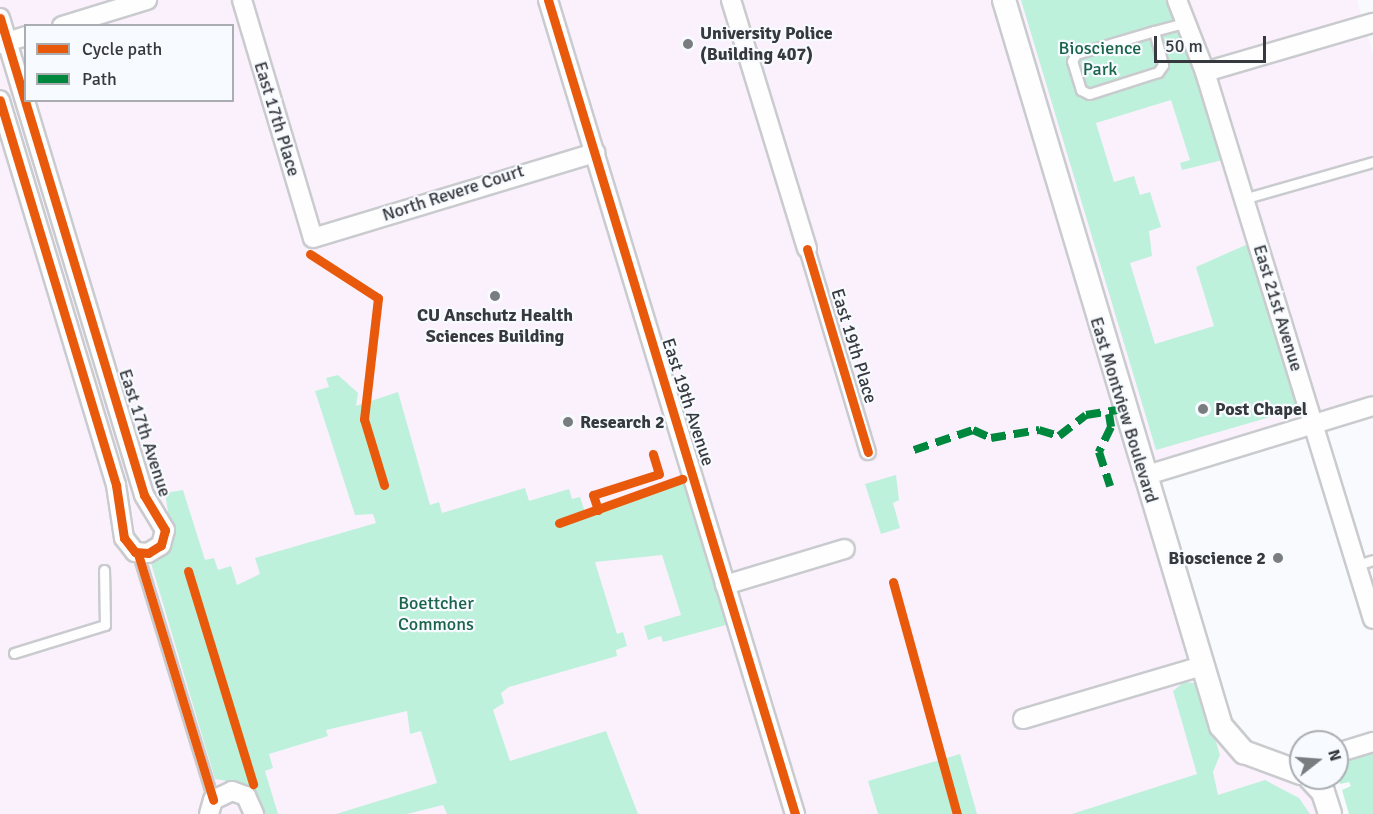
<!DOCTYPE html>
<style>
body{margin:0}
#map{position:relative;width:1373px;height:814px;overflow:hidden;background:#f8fafd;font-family:Signika,sans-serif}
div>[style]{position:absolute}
.education>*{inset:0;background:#faf1fc}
.green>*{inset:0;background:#bdf1db}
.roads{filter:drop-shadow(2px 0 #c9cbce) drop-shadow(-2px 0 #c9cbce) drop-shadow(0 2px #c9cbce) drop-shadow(0 -2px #c9cbce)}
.service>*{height:9px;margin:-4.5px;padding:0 4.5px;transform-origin:4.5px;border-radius:4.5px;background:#fefeff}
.pedestrian>*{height:14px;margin:-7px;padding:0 7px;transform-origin:7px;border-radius:7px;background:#fefeff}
.minor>*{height:18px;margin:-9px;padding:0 9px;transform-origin:9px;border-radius:9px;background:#fefeff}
.tertiary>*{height:22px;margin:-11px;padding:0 11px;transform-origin:11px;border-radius:11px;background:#fefeff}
.quiet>*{height:8px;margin-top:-4px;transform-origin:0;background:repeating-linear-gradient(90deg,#00873e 0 15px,transparent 0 23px)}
.cycleway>*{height:9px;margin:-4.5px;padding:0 4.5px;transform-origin:4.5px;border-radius:4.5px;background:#e8590c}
.dots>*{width:16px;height:16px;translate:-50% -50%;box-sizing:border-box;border:3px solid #f7fafe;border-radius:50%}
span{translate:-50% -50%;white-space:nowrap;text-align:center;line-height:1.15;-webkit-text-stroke:4.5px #f7fafe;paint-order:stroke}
.poi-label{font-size:18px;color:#36393d;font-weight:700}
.left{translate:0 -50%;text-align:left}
.right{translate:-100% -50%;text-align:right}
.park-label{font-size:18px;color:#1a6449}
.street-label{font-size:18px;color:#36393d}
.legend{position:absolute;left:24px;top:24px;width:210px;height:78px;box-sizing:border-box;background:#f7fafe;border:2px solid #aaadb1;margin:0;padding:8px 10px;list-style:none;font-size:18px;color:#36393d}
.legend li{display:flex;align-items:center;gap:12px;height:30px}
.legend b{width:30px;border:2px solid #aaadb1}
.north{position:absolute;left:1289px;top:730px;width:60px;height:60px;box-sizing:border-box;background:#f7fafe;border:2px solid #aaadb1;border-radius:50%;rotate:73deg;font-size:16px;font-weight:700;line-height:24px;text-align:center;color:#36393d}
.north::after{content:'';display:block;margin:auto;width:21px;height:27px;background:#7a7d80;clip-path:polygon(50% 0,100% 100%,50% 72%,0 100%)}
.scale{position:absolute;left:1154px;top:36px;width:112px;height:27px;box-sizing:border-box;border:3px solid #36393d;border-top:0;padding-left:8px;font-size:18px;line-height:21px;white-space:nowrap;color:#36393d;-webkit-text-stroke:4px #f7fafe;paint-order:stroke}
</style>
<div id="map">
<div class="education">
<i style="clip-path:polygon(evenodd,0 0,1357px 0,1373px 54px,1373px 406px,1144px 476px,1223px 732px,1291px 768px,1330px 814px,0 814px,0 0,26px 26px,232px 26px,232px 100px,26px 100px,26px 26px)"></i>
</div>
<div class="green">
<i style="clip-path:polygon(1021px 0,1180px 0,1231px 158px,1182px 170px,1180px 163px,1190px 160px,1171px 100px,1096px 123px,1114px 182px,1134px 176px,1140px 195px,1150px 192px,1161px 227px,1149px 231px,1152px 256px,1130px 263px,1155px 344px,1214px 326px,1196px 267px,1257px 240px,1308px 406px,1156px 450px)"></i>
<i style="clip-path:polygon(338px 375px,358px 393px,356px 406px,398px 392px,430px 505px,439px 502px,442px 513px,525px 488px,529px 501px,569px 489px,572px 499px,580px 497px,586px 515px,682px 479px,726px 625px,663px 642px,661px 636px,648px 640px,644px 626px,681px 615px,662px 555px,595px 562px,617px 634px,623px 632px,627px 646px,616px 650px,617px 656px,509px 687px,501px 693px,504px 703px,493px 710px,510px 761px,606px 731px,638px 814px,447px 814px,443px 805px,407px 814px,336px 814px,437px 783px,421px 731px,410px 734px,407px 711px,326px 730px,328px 736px,269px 754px,273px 768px,265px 771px,278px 814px,261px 814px,258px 798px,245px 784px,215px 779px,151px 563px,169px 553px,173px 541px,165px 493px,183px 490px,205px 560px,214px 558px,218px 570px,231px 566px,237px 585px,260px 574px,255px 558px,376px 523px,373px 514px,355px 515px,315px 391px,329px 387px,326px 378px)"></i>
<i style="clip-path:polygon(896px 475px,899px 500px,893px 503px,900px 528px,881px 534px,865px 484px)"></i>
<i style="clip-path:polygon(1184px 682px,1195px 683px,1202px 696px,1220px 755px,1213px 772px,1218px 795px,1265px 780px,1299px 798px,1310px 814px,1072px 814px,1197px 774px,1173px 691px)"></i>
<i style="clip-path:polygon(1373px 751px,1373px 814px,1349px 814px,1342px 790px,1351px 786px,1349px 782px,1340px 784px,1337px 762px)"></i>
<i style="clip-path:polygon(960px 754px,977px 814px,878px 814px,868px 781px)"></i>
</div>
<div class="roads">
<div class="service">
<i style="left:1154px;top:31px;width:35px;rotate:75deg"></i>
<i style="left:1163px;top:65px;width:9px;rotate:126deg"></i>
<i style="left:1158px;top:72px;width:72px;rotate:162.3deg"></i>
<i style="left:1089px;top:94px;width:9px;rotate:-153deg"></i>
<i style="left:1081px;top:90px;width:30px;rotate:-107deg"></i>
<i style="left:1072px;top:61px;width:8px;rotate:-60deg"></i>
<i style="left:1076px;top:54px;width:81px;rotate:-16.4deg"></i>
<i style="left:1154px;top:31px;width:31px;rotate:-15deg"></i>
<i style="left:1243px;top:199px;width:135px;rotate:-15.9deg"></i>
<i style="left:138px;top:554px;width:257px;rotate:73deg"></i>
<i style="left:1357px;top:565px;width:17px;rotate:-17deg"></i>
<i style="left:14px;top:653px;width:95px;rotate:-17.1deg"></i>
<i style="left:105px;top:625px;width:55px;rotate:-91deg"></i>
</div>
<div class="pedestrian">
<i style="left:807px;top:249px;width:212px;rotate:73.3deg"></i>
</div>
<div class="minor">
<i style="left:242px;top:0;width:248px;rotate:73.4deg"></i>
<i style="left:313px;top:238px;width:295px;rotate:-16.8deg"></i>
<i style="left:548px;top:0;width:851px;rotate:73.12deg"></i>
<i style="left:731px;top:0;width:260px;rotate:73deg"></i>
<i style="left:1177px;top:0;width:77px;rotate:68.7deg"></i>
<i style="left:1205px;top:72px;width:572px;rotate:72.93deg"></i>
<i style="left:0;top:18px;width:498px;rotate:73.2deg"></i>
<i style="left:144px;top:495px;width:41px;rotate:59deg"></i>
<i style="left:165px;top:530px;width:16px;rotate:105deg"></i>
<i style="left:161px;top:545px;width:15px;rotate:148deg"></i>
<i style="left:148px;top:553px;width:13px;rotate:-176deg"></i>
<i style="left:135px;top:552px;width:18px;rotate:-128deg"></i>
<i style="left:124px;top:538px;width:54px;rotate:-98.6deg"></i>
<i style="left:116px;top:485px;width:402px;rotate:-106.8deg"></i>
<i style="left:62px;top:26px;width:89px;rotate:-17deg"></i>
<i style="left:0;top:44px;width:27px;rotate:-17deg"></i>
<i style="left:1205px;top:72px;width:175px;rotate:-16.3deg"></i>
<i style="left:1144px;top:476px;width:239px;rotate:-17deg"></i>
<i style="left:725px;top:585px;width:125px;rotate:-16.7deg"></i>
<i style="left:1023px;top:719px;width:187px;rotate:-16.5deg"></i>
<i style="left:1337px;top:753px;width:38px;rotate:-17deg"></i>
<i style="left:209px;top:814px;width:15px;rotate:-74deg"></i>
<i style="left:213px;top:800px;width:21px;rotate:-25deg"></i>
<i style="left:232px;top:791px;width:15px;rotate:20deg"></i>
<i style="left:246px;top:796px;width:20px;rotate:66deg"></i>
</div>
<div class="tertiary">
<i style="left:1004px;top:0;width:758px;rotate:73.36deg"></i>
<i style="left:1221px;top:726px;width:35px;rotate:49deg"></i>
<i style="left:1244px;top:752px;width:61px;rotate:20.2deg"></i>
<i style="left:1310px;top:778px;width:19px;rotate:47deg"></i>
<i style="left:1323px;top:792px;width:23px;rotate:72deg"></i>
</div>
</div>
<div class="quiet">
<i style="left:1109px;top:414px;width:13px;rotate:81deg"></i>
<i style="left:1111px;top:427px;width:28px;rotate:116deg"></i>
<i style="left:1099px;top:452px;width:36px;rotate:72deg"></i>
<i style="left:914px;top:450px;width:62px;rotate:-18.7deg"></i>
<i style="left:973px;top:430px;width:20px;rotate:24deg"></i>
<i style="left:991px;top:438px;width:49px;rotate:-9.5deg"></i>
<i style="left:1039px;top:430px;width:21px;rotate:17deg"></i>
<i style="left:1059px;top:436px;width:34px;rotate:-38deg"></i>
<i style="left:1086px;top:415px;width:38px;rotate:-9deg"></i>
</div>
<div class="cycleway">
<i style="left:548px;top:0;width:851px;rotate:73.12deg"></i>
<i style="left:0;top:18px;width:498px;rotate:73.2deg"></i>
<i style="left:144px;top:495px;width:41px;rotate:59deg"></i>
<i style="left:165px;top:530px;width:16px;rotate:105deg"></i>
<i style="left:161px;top:545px;width:15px;rotate:148deg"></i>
<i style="left:148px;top:553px;width:13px;rotate:-176deg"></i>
<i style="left:135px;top:552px;width:18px;rotate:-128deg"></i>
<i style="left:124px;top:538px;width:54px;rotate:-98.6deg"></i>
<i style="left:116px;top:485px;width:402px;rotate:-106.8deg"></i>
<i style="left:807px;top:249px;width:212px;rotate:73.3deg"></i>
<i style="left:310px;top:254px;width:81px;rotate:32.9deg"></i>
<i style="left:378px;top:298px;width:122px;rotate:96.6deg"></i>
<i style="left:364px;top:419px;width:69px;rotate:73.1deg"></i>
<i style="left:598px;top:510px;width:16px;rotate:-108deg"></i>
<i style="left:593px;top:495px;width:69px;rotate:-17.7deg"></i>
<i style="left:659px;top:474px;width:21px;rotate:-107deg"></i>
<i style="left:559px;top:523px;width:131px;rotate:-19.7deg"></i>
<i style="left:138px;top:554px;width:257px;rotate:73deg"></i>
<i style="left:188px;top:571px;width:223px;rotate:73deg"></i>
<i style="left:893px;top:582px;width:241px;rotate:74.6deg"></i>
</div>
<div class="dots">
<i style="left:688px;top:44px;background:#7a7d80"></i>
<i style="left:495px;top:296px;background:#7a7d80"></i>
<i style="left:1203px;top:409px;background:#7a7d80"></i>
<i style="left:568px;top:422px;background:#7a7d80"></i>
<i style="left:1278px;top:558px;background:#7a7d80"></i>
</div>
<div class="poi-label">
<span class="left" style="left:700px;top:44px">University Police<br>(Building 407)</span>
<span style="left:495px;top:326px">CU Anschutz Health<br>Sciences Building</span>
<span class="left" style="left:1215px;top:409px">Post Chapel</span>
<span class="left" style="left:580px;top:422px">Research 2</span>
<span class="right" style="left:1266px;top:558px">Bioscience 2</span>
</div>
<div class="park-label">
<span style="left:1100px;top:59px">Bioscience<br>Park</span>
<span style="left:436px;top:614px">Boettcher<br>Commons</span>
</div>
<div class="street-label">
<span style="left:277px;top:119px;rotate:73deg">East 17th Place</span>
<span style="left:453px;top:193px;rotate:-18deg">North Revere Court</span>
<span style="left:1278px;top:308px;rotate:73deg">East 21st Avenue</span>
<span style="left:854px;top:346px;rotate:73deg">East 19th Place</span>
<span style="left:688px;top:402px;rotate:72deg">East 19th Avenue</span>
<span style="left:1124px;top:410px;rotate:73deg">East Montview Boulevard</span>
<span style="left:145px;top:433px;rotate:72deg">East 17th Avenue</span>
</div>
<ul class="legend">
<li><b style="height:8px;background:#e8590c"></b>Cycle path</li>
<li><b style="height:8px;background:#00873e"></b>Path</li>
</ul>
<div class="north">N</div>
<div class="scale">50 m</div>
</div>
